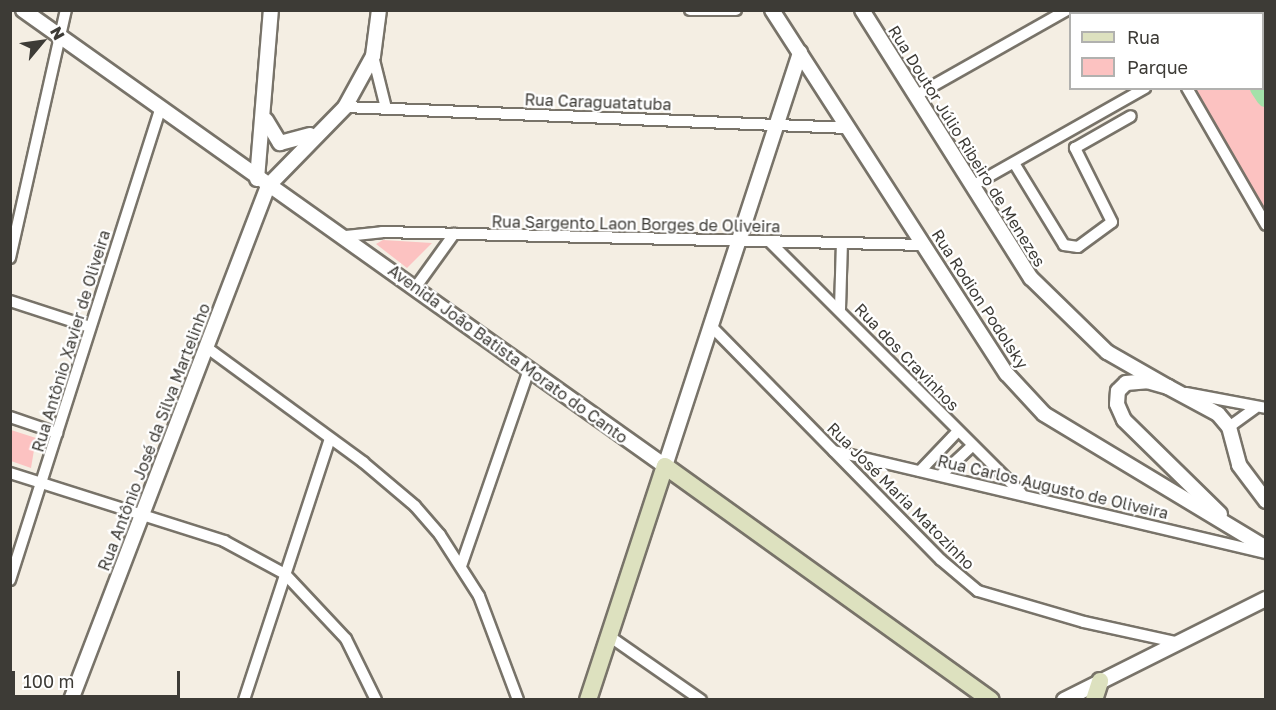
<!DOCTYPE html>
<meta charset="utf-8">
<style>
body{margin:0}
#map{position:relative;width:1276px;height:710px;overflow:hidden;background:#f4eee3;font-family:"Golos Text",sans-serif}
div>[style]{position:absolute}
.green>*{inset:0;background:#fcc2c1}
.river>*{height:20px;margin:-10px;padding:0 10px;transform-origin:10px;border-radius:10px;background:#a3e1a9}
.roads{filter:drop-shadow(2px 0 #787369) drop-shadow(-2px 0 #787369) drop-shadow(0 2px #787369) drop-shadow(0 -2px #787369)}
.minor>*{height:10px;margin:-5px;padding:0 5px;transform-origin:5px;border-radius:5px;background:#fff}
.tertiary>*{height:14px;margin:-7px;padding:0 7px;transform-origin:7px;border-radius:7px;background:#fff}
.secondary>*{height:16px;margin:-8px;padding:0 8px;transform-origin:8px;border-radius:8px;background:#dde1bf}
span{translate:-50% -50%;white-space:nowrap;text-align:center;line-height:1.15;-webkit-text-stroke:4.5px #fff;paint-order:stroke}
.street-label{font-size:16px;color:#3d3b36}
.frame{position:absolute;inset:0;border:12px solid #3d3b36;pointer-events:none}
.legend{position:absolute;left:1069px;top:12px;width:195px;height:78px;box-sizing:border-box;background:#fff;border:2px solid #b1b1af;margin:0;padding:8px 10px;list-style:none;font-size:18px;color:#3d3b36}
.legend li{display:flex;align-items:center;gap:12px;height:30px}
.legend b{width:30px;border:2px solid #b1b1af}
.north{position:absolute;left:12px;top:12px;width:60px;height:60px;-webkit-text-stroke:4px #fff;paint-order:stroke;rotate:61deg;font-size:16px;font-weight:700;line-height:24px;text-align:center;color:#3d3b36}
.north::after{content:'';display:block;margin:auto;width:21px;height:27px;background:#3d3b36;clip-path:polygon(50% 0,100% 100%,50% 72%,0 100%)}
.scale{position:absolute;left:12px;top:671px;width:168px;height:27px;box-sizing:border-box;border:3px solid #3d3b36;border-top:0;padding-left:8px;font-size:18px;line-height:21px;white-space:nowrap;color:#3d3b36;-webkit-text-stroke:4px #fff;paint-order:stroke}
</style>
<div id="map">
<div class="green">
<i style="clip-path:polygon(1263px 53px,1266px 58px,1265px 211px,1195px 89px,1262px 88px)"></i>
<i style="clip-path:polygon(383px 240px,432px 243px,407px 268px,376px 244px)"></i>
<i style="clip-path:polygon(11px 430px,36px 438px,31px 468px,11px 461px)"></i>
</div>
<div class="river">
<i style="left:1212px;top:10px;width:4px;rotate:63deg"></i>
<i style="left:1260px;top:88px;width:11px;rotate:56deg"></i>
</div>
<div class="roads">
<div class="minor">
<i style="left:690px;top:10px;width:46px"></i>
<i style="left:1142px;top:10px;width:4px;rotate:63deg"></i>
<i style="left:1250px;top:10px;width:4px;rotate:76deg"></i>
<i style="left:1262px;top:32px;width:7px;rotate:56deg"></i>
<i style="left:373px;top:56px;width:54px;rotate:76deg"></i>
<i style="left:1187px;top:88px;width:158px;rotate:60deg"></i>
<i style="left:915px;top:96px;width:175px;rotate:-29.5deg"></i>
<i style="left:345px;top:107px;width:504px;rotate:2.39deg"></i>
<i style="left:1014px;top:163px;width:96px;rotate:58.6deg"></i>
<i style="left:1064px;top:245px;width:14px;rotate:8deg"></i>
<i style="left:1078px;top:247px;width:42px;rotate:-36.3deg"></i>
<i style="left:1112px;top:222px;width:83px;rotate:-116.6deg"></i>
<i style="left:1075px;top:148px;width:64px;rotate:-29.7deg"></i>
<i style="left:972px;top:186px;width:199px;rotate:-29.5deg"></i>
<i style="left:346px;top:236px;width:36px;rotate:-6deg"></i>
<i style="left:382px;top:232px;width:543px;rotate:1.37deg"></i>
<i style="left:770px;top:242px;width:355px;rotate:45deg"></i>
<i style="left:10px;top:258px;width:254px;rotate:-77.3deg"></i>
<i style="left:415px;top:288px;width:67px;rotate:-54.2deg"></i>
<i style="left:10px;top:301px;width:84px;rotate:18deg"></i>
<i style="left:840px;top:309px;width:66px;rotate:-88.3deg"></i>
<i style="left:711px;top:326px;width:328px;rotate:45.5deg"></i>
<i style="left:941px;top:560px;width:48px;rotate:40deg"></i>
<i style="left:978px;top:591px;width:110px;rotate:16.3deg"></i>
<i style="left:1084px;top:622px;width:94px;rotate:12.3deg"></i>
<i style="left:206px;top:347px;width:195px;rotate:36.2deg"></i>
<i style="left:363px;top:462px;width:68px;rotate:40.2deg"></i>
<i style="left:415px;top:506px;width:38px;rotate:49deg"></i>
<i style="left:440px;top:535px;width:72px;rotate:57.4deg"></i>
<i style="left:479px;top:596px;width:111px;rotate:69.4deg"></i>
<i style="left:1186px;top:393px;width:81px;rotate:10.6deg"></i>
<i style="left:10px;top:417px;width:50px;rotate:18.8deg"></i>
<i style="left:1229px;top:427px;width:32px;rotate:-36deg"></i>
<i style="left:834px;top:451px;width:444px;rotate:13.3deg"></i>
<i style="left:920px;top:471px;width:55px;rotate:-46.5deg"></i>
<i style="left:10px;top:473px;width:225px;rotate:17.6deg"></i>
<i style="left:224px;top:541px;width:69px;rotate:28.4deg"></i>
<i style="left:285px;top:574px;width:89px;rotate:46.8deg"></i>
<i style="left:346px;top:639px;width:68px;rotate:63.8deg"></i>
<i style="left:942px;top:474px;width:42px;rotate:-43.1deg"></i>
<i style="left:461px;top:566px;width:207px;rotate:-70.9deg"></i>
<i style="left:10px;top:580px;width:492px;rotate:-72.3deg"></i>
<i style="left:609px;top:636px;width:112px;rotate:34.8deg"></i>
<i style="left:244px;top:700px;width:275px;rotate:-71.8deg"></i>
</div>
<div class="tertiary">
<i style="left:23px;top:10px;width:787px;rotate:35.39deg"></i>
<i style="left:665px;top:466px;width:435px;rotate:-71.9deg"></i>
<i style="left:772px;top:10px;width:433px;rotate:57.2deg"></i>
<i style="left:1007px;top:374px;width:54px;rotate:47.2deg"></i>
<i style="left:1044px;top:414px;width:259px;rotate:31.1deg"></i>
<i style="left:862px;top:10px;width:317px;rotate:57.8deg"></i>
<i style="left:1031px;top:278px;width:106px;rotate:44.2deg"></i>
<i style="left:1107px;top:352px;width:70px;rotate:29.8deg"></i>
<i style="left:266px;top:120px;width:27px;rotate:59deg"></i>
<i style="left:280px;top:143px;width:31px;rotate:-15deg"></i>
<i style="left:257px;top:179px;width:170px;rotate:-85.3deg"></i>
<i style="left:1220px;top:514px;width:134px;rotate:-135.6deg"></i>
<i style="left:1124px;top:420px;width:17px;rotate:-114deg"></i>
<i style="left:1117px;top:404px;width:13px;rotate:-86deg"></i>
<i style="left:1118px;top:391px;width:11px;rotate:-45deg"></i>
<i style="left:1126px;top:383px;width:21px;rotate:-5deg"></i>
<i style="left:1147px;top:381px;width:22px;rotate:16deg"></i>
<i style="left:1168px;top:387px;width:57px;rotate:28.4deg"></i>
<i style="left:1218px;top:414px;width:17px;rotate:50deg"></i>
<i style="left:1229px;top:427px;width:39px;rotate:75deg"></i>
<i style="left:1239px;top:465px;width:45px;rotate:53.1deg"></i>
<i style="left:71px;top:700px;width:550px;rotate:-69.03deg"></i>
<i style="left:268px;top:186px;width:110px;rotate:-45.7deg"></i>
<i style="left:345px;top:107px;width:58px;rotate:-61.2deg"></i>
<i style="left:373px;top:56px;width:46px;rotate:-82.6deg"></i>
<i style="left:1064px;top:700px;width:226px;rotate:-26.6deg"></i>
</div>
<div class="secondary">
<i style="left:588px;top:700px;width:246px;rotate:-71.8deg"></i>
<i style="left:665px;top:466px;width:401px;rotate:35.7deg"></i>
<i style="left:1094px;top:700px;width:20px;rotate:-72deg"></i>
</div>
</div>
<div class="street-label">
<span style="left:598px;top:102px;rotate:2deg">Rua Caraguatatuba</span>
<span style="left:967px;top:146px;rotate:58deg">Rua Doutor Júlio Ribeiro de Menezes</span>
<span style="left:636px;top:224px;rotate:1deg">Rua Sargento Laon Borges de Oliveira</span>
<span style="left:980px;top:299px;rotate:57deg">Rua Rodion Podolsky</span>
<span style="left:71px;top:341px;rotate:-73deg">Rua Antônio Xavier de Oliveira</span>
<span style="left:508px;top:354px;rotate:36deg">Avenida João Batista Morato do Canto</span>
<span style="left:907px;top:357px;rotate:46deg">Rua dos Cravinhos</span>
<span style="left:154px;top:437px;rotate:-69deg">Rua Antônio José da Silva Martelinho</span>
<span style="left:1053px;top:487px;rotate:13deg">Rua Carlos Augusto de Oliveira</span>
<span style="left:901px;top:496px;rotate:45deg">Rua José Maria Matozinho</span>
</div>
<div class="frame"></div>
<ul class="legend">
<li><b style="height:8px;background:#dde1bf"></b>Rua</li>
<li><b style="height:16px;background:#fcc2c1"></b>Parque</li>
</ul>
<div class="north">N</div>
<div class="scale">100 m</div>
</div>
